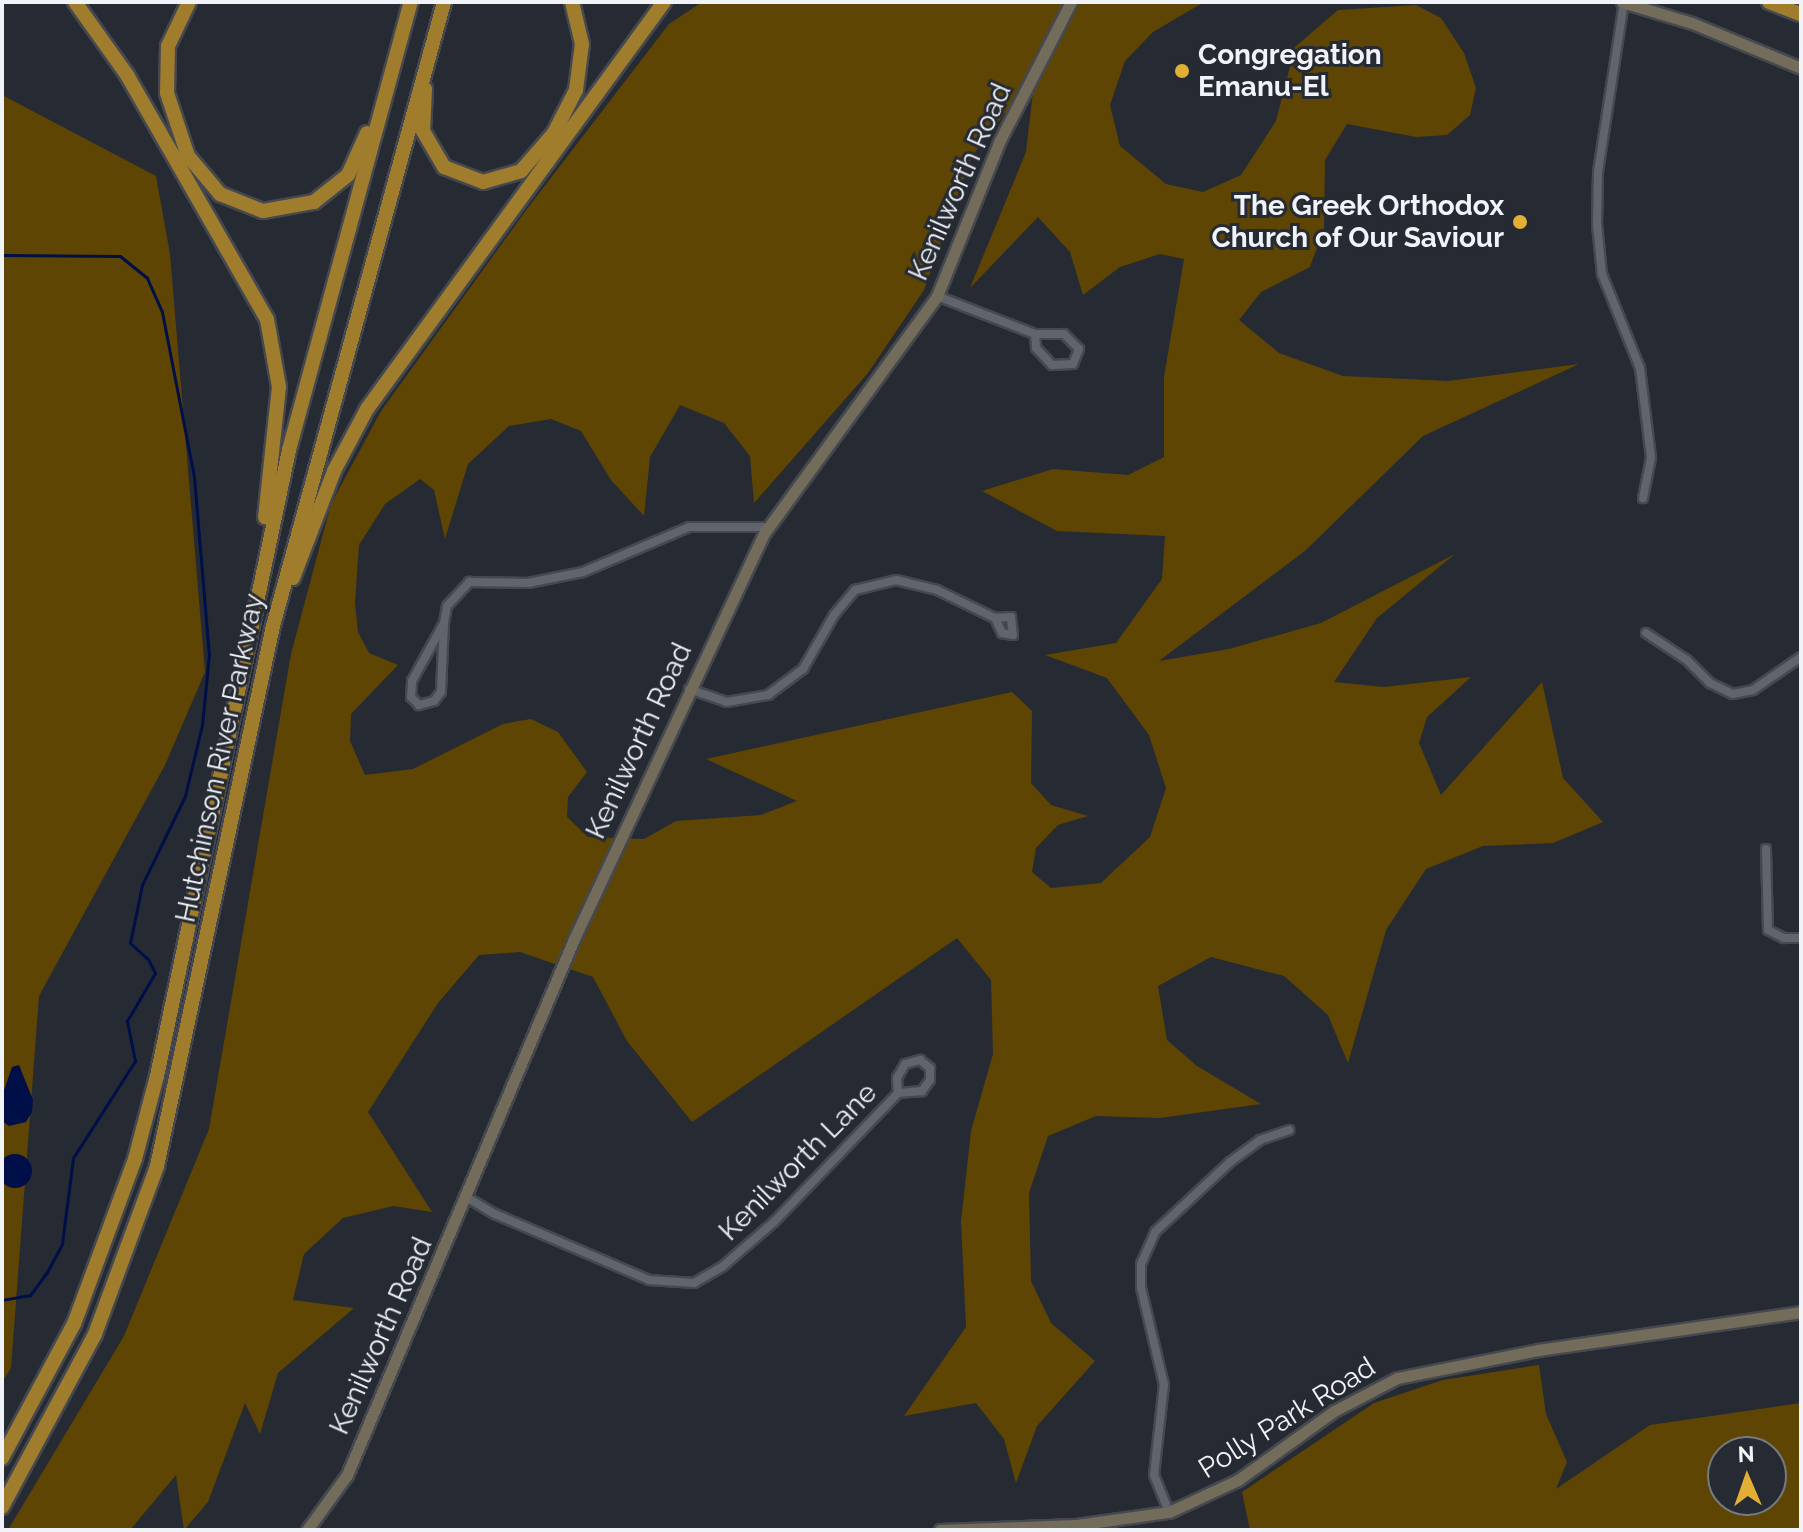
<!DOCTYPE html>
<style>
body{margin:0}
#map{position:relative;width:1803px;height:1532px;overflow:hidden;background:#262a32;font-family:Raleway,sans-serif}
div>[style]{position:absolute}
.green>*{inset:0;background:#5e4503}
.water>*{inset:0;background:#010f48}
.round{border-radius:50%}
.stream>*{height:3px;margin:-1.5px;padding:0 1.5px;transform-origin:1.5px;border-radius:1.5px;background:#010f48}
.roads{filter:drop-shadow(2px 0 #45494f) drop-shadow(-2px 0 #45494f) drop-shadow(0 2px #45494f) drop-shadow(0 -2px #45494f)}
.street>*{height:8px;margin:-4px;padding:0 4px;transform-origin:4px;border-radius:4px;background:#60646d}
.secondary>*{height:11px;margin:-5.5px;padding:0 5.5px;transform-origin:5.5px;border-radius:5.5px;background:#736c5a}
.highway>*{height:14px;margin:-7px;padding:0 7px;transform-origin:7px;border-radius:7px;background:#a07d2c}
.dots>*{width:22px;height:22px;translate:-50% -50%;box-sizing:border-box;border:4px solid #262a32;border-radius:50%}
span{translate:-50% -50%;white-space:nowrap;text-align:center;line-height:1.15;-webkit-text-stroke:6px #262a32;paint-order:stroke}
.poi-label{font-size:28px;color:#f0f3f8;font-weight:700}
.left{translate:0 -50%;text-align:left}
.right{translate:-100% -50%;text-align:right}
.street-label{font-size:28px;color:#f0f3f8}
.frame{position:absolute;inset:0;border:4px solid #f0f3f8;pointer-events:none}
.north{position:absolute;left:1707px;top:1436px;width:80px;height:80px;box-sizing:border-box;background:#262a32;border:2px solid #777a81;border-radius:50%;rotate:358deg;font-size:22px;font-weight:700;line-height:32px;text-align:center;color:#f0f3f8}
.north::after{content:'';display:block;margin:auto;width:28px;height:36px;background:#e2af34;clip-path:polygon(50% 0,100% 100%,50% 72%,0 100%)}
</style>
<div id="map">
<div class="green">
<i style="clip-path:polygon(evenodd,702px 2px,1204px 2px,1153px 32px,1125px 61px,1110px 105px,1120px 146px,1166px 184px,1203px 192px,1241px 175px,1276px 121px,1295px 47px,1338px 10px,1416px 5px,1441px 18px,1464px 53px,1476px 88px,1470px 115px,1447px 135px,1416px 137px,1347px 124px,1325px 160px,1324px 228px,1310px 267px,1261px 292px,1239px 320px,1279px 353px,1343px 376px,1448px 381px,1579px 364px,1423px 436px,1306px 550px,1159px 661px,1229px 649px,1321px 623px,1455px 554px,1377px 618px,1334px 682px,1384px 687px,1471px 677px,1427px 717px,1419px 743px,1441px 795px,1542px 682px,1563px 778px,1603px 822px,1553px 843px,1483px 846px,1426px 869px,1386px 930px,1348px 1063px,1328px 1015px,1284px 976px,1211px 957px,1158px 986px,1167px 1040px,1197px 1066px,1261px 1104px,1160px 1118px,1096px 1116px,1048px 1136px,1029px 1193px,1031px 1281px,1051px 1323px,1095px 1361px,1037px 1426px,1016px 1483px,1004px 1439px,976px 1403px,904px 1416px,966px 1327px,961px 1221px,971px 1131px,993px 1054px,991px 980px,957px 938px,692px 1122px,627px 1041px,593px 977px,520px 952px,479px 955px,438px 1003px,368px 1112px,432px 1212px,393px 1206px,343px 1218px,304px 1254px,293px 1300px,354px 1308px,278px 1373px,260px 1434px,245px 1403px,208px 1502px,184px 1530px,176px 1475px,130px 1530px,8px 1530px,124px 1336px,209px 1129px,291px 654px,331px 504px,381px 411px,527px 209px,669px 24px,702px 2px,1035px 74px,1026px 152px,970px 288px,1038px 217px,1070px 252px,1083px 295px,1120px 267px,1160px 254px,1184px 259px,1164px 377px,1164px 457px,1128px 475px,1053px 469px,982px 491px,1057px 531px,1165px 536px,1162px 579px,1116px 643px,1045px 655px,1107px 678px,1149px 735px,1166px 788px,1150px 837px,1101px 883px,1051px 888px,1032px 872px,1036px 848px,1058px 825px,1088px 816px,1051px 805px,1031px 783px,1032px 711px,1012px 692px,706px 759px,797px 801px,761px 815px,676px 821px,644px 839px,588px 837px,567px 817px,568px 797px,587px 772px,558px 732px,531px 719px,503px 724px,413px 769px,365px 775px,350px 741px,351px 714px,398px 665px,369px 653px,358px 632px,355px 603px,359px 545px,385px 504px,420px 479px,434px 490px,445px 539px,468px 464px,509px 426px,551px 419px,581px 431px,611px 480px,644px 516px,650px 457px,680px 405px,724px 423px,750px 456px,754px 503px,868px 373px,924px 290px,972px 156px,1035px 74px)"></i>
<i style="clip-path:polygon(2px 95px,156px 176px,170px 254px,205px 672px,165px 765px,39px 996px,11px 1368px,2px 1382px)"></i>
<i style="clip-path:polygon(evenodd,1539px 1365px,1546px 1414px,1567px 1462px,1556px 1489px,1650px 1425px,1801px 1403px,1801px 1530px,1250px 1530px,1242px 1492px,1374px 1403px,1443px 1380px,1539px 1365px,1723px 1452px,1771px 1452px,1771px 1500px,1723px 1500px,1723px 1452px)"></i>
</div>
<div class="water">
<i style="clip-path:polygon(19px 1065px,33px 1100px,32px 1112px,26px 1122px,9px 1126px,2px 1121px,2px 1096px,12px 1067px)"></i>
<i class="round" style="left:-2px;top:1154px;width:34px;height:34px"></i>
</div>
<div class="stream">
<i style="left:2px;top:255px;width:118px;rotate:0.5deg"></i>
<i style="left:120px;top:256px;width:35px;rotate:39deg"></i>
<i style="left:147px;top:278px;width:37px;rotate:66deg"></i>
<i style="left:162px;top:312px;width:168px;rotate:79deg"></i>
<i style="left:194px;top:477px;width:178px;rotate:85.2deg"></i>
<i style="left:209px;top:654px;width:71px;rotate:95.6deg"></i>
<i style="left:202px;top:725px;width:73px;rotate:103.5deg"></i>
<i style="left:185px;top:796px;width:99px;rotate:115.8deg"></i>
<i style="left:142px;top:885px;width:59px;rotate:101.7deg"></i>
<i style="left:130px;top:943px;width:24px;rotate:42deg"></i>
<i style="left:148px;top:959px;width:16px;rotate:63deg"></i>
<i style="left:155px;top:973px;width:56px;rotate:120.3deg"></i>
<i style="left:127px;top:1021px;width:41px;rotate:78.7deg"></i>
<i style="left:135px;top:1061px;width:115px;rotate:122.6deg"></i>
<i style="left:73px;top:1158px;width:87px;rotate:97.3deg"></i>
<i style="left:62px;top:1244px;width:32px;rotate:118deg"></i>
<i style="left:47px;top:1272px;width:29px;rotate:126deg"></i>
<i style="left:30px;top:1295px;width:28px;rotate:170deg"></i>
</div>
<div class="roads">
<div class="street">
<i style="left:1624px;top:2px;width:172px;rotate:98.7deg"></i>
<i style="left:1598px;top:172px;width:52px;rotate:91.1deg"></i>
<i style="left:1597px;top:224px;width:50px;rotate:84.3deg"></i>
<i style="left:1602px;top:274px;width:101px;rotate:68deg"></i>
<i style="left:1640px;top:368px;width:91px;rotate:83deg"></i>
<i style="left:1651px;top:458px;width:41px;rotate:101.3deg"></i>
<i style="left:937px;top:296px;width:105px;rotate:21.2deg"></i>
<i style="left:1035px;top:334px;width:29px"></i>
<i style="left:1064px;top:334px;width:21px;rotate:45deg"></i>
<i style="left:1079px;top:349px;width:16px;rotate:112deg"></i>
<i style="left:1073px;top:364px;width:21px;rotate:177deg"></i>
<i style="left:1052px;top:365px;width:23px;rotate:-133deg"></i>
<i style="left:1036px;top:348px;width:14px;rotate:-94deg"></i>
<i style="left:444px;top:623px;width:17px;rotate:-80deg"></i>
<i style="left:447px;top:606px;width:33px;rotate:-47deg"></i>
<i style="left:469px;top:582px;width:59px;rotate:1deg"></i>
<i style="left:528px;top:583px;width:56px;rotate:-11.3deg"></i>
<i style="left:583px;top:572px;width:115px;rotate:-23deg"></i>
<i style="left:689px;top:527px;width:80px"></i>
<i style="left:444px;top:623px;width:69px;rotate:92.5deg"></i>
<i style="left:441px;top:692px;width:11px;rotate:128deg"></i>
<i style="left:434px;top:701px;width:16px;rotate:165deg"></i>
<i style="left:419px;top:705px;width:11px;rotate:-135deg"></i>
<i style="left:411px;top:697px;width:16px;rotate:-86deg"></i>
<i style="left:412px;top:681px;width:66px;rotate:-61.1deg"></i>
<i style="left:1646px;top:633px;width:49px;rotate:33.4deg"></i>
<i style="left:1687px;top:660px;width:33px;rotate:45deg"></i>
<i style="left:1710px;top:683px;width:25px;rotate:26deg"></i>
<i style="left:1733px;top:694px;width:20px;rotate:-11deg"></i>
<i style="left:1753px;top:690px;width:58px;rotate:-34.5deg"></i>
<i style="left:689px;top:689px;width:40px;rotate:18.9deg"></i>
<i style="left:727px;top:702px;width:42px;rotate:-9.7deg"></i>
<i style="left:768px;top:695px;width:44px;rotate:-36.6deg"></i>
<i style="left:803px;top:669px;width:62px;rotate:-60.1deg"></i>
<i style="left:834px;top:615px;width:33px;rotate:-50deg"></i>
<i style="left:855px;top:590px;width:42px;rotate:-13.7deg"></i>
<i style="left:896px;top:580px;width:42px;rotate:13.7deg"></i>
<i style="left:937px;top:590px;width:64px;rotate:25.8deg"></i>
<i style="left:995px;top:618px;width:16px;rotate:-4deg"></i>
<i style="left:1011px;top:617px;width:18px;rotate:84deg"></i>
<i style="left:1013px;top:635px;width:11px;rotate:-170deg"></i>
<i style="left:1002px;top:633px;width:17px;rotate:-115deg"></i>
<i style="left:1766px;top:849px;width:81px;rotate:88.6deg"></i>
<i style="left:1768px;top:930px;width:18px;rotate:27deg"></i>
<i style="left:1784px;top:938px;width:17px"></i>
<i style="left:468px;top:1198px;width:31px;rotate:31deg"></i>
<i style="left:495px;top:1214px;width:168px;rotate:23.2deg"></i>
<i style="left:649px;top:1280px;width:45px;rotate:3.8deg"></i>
<i style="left:694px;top:1283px;width:32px;rotate:-30deg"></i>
<i style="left:722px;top:1267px;width:69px;rotate:-40.9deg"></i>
<i style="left:774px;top:1222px;width:179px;rotate:-46.1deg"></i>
<i style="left:898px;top:1093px;width:15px;rotate:-94deg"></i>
<i style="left:897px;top:1078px;width:16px;rotate:-60deg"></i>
<i style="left:905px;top:1064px;width:16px;rotate:-15deg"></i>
<i style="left:920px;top:1060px;width:13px;rotate:39deg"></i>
<i style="left:930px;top:1068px;width:12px;rotate:90deg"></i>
<i style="left:930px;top:1080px;width:14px;rotate:126deg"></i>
<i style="left:922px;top:1091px;width:24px;rotate:175deg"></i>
<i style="left:1169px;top:1512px;width:40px;rotate:-112deg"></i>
<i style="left:1154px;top:1475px;width:91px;rotate:-83.7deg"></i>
<i style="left:1164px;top:1385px;width:100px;rotate:-103.3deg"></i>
<i style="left:1141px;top:1288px;width:24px;rotate:-90deg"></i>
<i style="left:1141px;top:1264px;width:35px;rotate:-66deg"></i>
<i style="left:1155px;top:1232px;width:103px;rotate:-43deg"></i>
<i style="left:1230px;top:1162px;width:37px;rotate:-36deg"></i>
<i style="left:1260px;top:1140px;width:31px;rotate:-19deg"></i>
</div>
<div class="secondary">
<i style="left:1622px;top:2px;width:73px;rotate:16.7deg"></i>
<i style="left:1692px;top:23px;width:118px;rotate:22.4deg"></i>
<i style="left:307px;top:1530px;width:68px;rotate:-54deg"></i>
<i style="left:347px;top:1475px;width:582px;rotate:-67.05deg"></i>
<i style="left:574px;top:939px;width:450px;rotate:-64.9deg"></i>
<i style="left:765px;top:532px;width:292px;rotate:-53.9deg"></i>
<i style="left:937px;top:296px;width:168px;rotate:-68deg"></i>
<i style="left:1000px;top:140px;width:155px;rotate:-62.8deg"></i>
<i style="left:940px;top:1530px;width:136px;rotate:-2.1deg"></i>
<i style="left:1076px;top:1525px;width:94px;rotate:-8deg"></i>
<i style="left:1169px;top:1512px;width:76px;rotate:-24.9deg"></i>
<i style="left:1238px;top:1480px;width:118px;rotate:-35.7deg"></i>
<i style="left:1334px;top:1411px;width:71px;rotate:-27.6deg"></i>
<i style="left:1397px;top:1378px;width:144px;rotate:-11.2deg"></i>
<i style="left:1538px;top:1350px;width:266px;rotate:-8.2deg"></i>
</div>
<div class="highway">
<i style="left:75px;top:2px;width:90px;rotate:54.5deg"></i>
<i style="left:127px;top:75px;width:281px;rotate:60.2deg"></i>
<i style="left:267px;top:319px;width:69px;rotate:80deg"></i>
<i style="left:279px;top:387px;width:131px;rotate:96.1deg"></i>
<i style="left:189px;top:2px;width:49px;rotate:115.5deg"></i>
<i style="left:168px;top:46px;width:47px;rotate:91.2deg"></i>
<i style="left:167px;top:93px;width:66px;rotate:71.6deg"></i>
<i style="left:188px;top:156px;width:50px;rotate:49.9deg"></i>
<i style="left:220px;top:194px;width:46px;rotate:21.6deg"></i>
<i style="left:263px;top:211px;width:52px;rotate:-10deg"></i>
<i style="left:314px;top:202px;width:43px;rotate:-38.5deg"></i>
<i style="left:348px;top:175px;width:46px;rotate:-65.7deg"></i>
<i style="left:1769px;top:2px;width:34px;rotate:21deg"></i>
<i style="left:425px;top:89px;width:42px;rotate:92.7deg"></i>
<i style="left:423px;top:131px;width:42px;rotate:59.7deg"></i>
<i style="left:444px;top:167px;width:42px;rotate:21deg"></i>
<i style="left:483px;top:182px;width:40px;rotate:-16deg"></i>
<i style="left:521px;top:171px;width:50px;rotate:-49deg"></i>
<i style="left:554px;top:133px;width:48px;rotate:-62.9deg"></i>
<i style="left:576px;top:90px;width:46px;rotate:-82.6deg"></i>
<i style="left:582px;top:44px;width:43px;rotate:-103.4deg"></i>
<i style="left:293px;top:578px;width:115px;rotate:-69deg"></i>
<i style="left:334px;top:471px;width:70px;rotate:-62deg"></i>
<i style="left:367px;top:409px;width:504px;rotate:-53.88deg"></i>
<i style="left:2px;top:1458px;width:152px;rotate:-61.8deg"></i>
<i style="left:74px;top:1324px;width:176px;rotate:-69.7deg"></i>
<i style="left:135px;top:1159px;width:86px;rotate:-75.2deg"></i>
<i style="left:157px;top:1076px;width:640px;rotate:-78.09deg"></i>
<i style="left:289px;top:450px;width:464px;rotate:-74.8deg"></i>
<i style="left:2px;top:1507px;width:196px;rotate:-61.7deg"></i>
<i style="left:95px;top:1334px;width:179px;rotate:-69.7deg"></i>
<i style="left:157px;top:1166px;width:552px;rotate:-77.88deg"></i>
<i style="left:273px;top:626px;width:647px;rotate:-74.67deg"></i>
</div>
</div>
<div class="dots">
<i style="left:1182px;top:71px;background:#e2af34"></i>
<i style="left:1520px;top:222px;background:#e2af34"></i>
</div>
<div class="poi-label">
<span class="left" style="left:1198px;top:71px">Congregation<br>Emanu-El</span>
<span class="right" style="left:1504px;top:222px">The Greek Orthodox<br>Church of Our Saviour</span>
</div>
<div class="street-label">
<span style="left:960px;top:182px;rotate:-66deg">Kenilworth Road</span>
<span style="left:639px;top:741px;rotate:-65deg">Kenilworth Road</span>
<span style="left:220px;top:758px;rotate:-78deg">Hutchinson River Parkway</span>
<span style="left:798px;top:1162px;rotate:-45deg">Kenilworth Lane</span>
<span style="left:381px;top:1336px;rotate:-66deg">Kenilworth Road</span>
<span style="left:1287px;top:1418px;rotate:-32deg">Polly Park Road</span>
</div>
<div class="frame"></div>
<div class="north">N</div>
</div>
